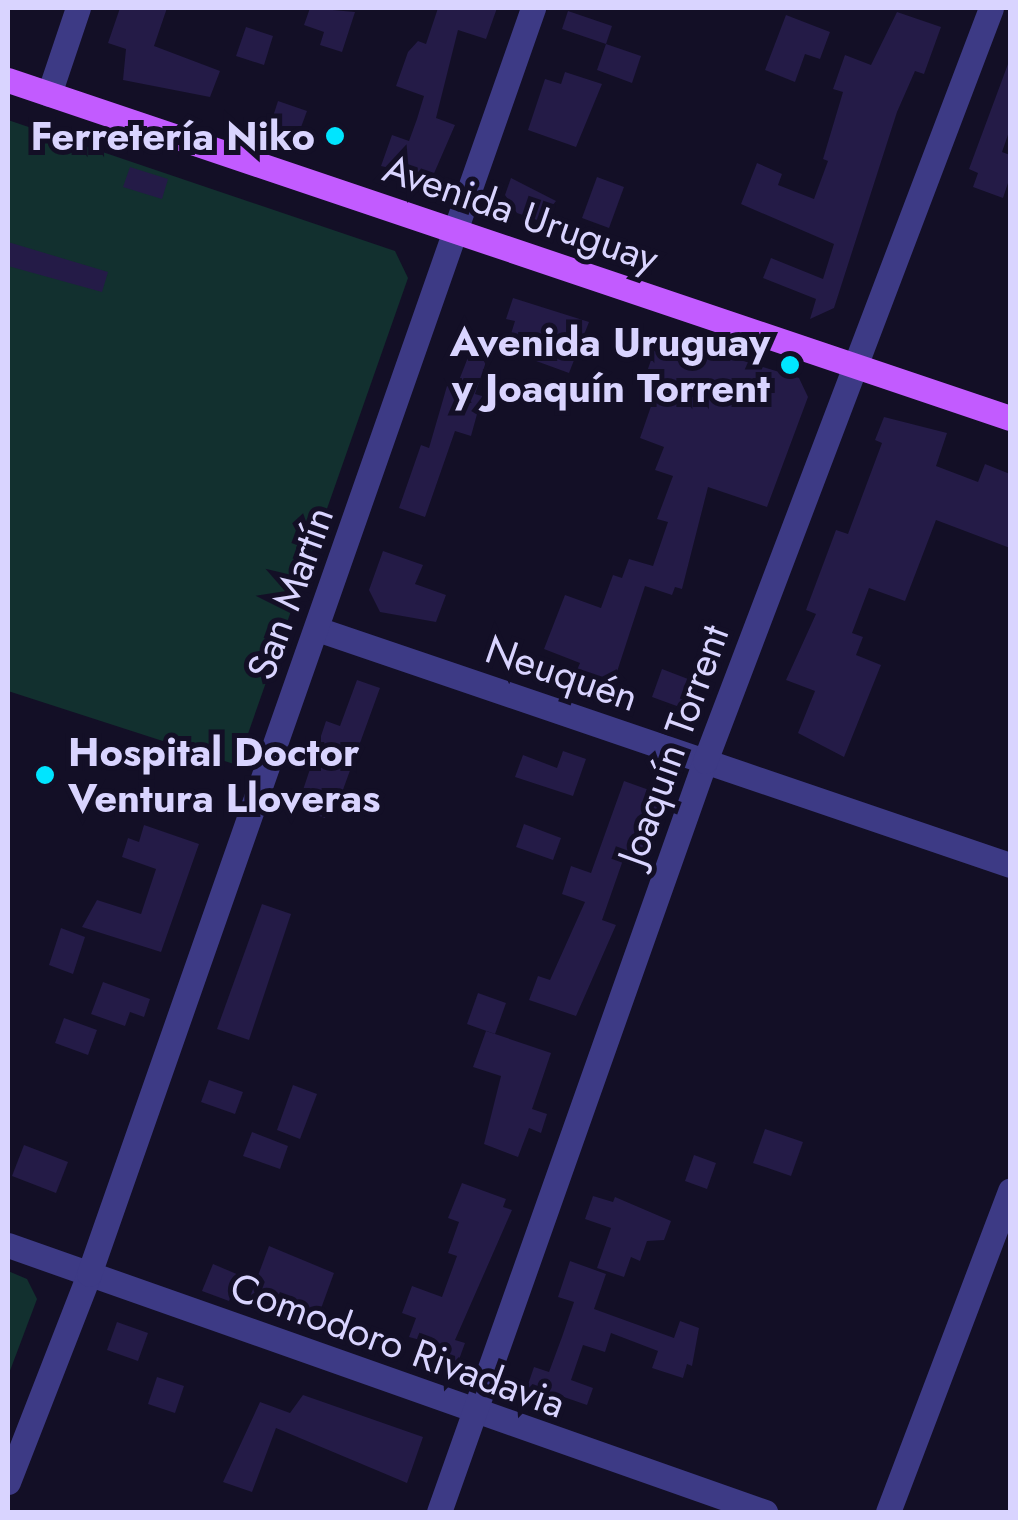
<!DOCTYPE html>
<meta charset="utf-8">
<style>
body{margin:0}
#map{position:relative;width:1018px;height:1520px;overflow:hidden;background:#130f26;font-family:Jost,sans-serif}
div>[style]{position:absolute}
.green>*{inset:0;background:#12302f}
.building>*{inset:0;background:#241b47}
.minor>*{height:25px;margin:-12.5px;padding:0 12.5px;transform-origin:12.5px;border-radius:12.5px;background:#3d3a85}
.major>*{height:25px;margin:-12.5px;padding:0 12.5px;transform-origin:12.5px;border-radius:12.5px;background:#c25bff}
.dots>*{width:28px;height:28px;translate:-50% -50%;box-sizing:border-box;border:5px solid #130f26;border-radius:50%}
span{translate:-50% -50%;white-space:nowrap;text-align:center;line-height:1.15;-webkit-text-stroke:10px #130f26;paint-order:stroke}
.poi-label{font-size:40px;color:#d9d4ff;font-weight:700}
.right{translate:-100% -50%;text-align:right}
.left{translate:0 -50%;text-align:left}
.street-label{font-size:40px;color:#d9d4ff}
.frame{position:absolute;inset:0;border:10px solid #d9d4ff;pointer-events:none}
</style>
<div id="map">
<div class="green">
<i style="clip-path:polygon(8px 120px,395px 251px,408px 278px,237px 765px,8px 691px)"></i>
<i style="clip-path:polygon(8px 1271px,27px 1279px,37px 1299px,8px 1376px)"></i>
</div>
<div class="building">
<i style="clip-path:polygon(120px 8px,167px 8px,154px 46px,220px 71px,210px 97px,123px 80px,126px 49px,108px 43px)"></i>
<i style="clip-path:polygon(310px 8px,355px 12px,342px 52px,320px 45px,324px 32px,304px 25px)"></i>
<i style="clip-path:polygon(438px 8px,497px 8px,486px 39px,458px 30px,436px 118px,455px 125px,432px 178px,381px 166px,392px 135px,409px 141px,417px 119px,424px 96px,396px 86px,408px 52px,418px 41px,426px 44px)"></i>
<i style="clip-path:polygon(568px 11px,612px 26px,606px 44px,562px 29px)"></i>
<i style="clip-path:polygon(897px 12px,941px 27px,924px 74px,915px 71px,897px 112px,834px 308px,810px 319px,816px 299px,763px 278px,771px 258px,823px 279px,834px 244px,741px 204px,757px 163px,782px 174px,778px 185px,814px 199px,828px 161px,823px 159px,843px 92px,833px 89px,845px 55px,871px 65px)"></i>
<i style="clip-path:polygon(786px 15px,830px 32px,820px 59px,805px 54px,795px 82px,765px 70px)"></i>
<i style="clip-path:polygon(246px 27px,273px 36px,264px 65px,236px 56px)"></i>
<i style="clip-path:polygon(606px 44px,641px 56px,632px 83px,597px 70px)"></i>
<i style="clip-path:polygon(1008px 64px,1010px 129px,1002px 152px,1010px 155px,1010px 177px,1003px 198px,973px 187px,978px 173px,969px 169px)"></i>
<i style="clip-path:polygon(565px 72px,602px 84px,576px 147px,528px 130px,545px 79px,561px 84px)"></i>
<i style="clip-path:polygon(278px 101px,307px 111px,297px 138px,269px 129px)"></i>
<i style="clip-path:polygon(130px 167px,168px 179px,162px 199px,123px 187px)"></i>
<i style="clip-path:polygon(597px 177px,624px 187px,609px 228px,582px 218px)"></i>
<i style="clip-path:polygon(511px 178px,556px 201px,540px 221px,517px 213px,505px 195px)"></i>
<i style="clip-path:polygon(8px 242px,108px 272px,102px 292px,8px 266px)"></i>
<i style="clip-path:polygon(513px 298px,589px 322px,569px 373px,506px 350px,515px 321px,506px 319px)"></i>
<i style="clip-path:polygon(657px 343px,698px 357px,701px 348px,799px 378px,808px 397px,767px 507px,708px 487px,682px 589px,675px 587px,672px 595px,645px 586px,612px 687px,575px 675px,580px 663px,544px 649px,565px 595px,601px 608px,613px 575px,622px 578px,629px 559px,653px 566px,668px 522px,657px 519px,673px 476px,655px 470px,664px 447px,640px 438px,657px 389px,643px 383px)"></i>
<i style="clip-path:polygon(472px 347px,489px 353px,475px 394px,482px 396px,471px 436px,455px 431px,425px 517px,399px 508px,421px 445px,429px 448px,447px 386px,456px 388px)"></i>
<i style="clip-path:polygon(884px 417px,947px 433px,936px 466px,978px 482px,985px 464px,1010px 474px,1010px 548px,936px 520px,905px 601px,869px 588px,852px 633px,863px 637px,856px 655px,881px 665px,844px 757px,798px 733px,815px 691px,786px 680px,816px 614px,806px 610px,836px 530px,848px 534px,882px 443px,875px 440px)"></i>
<i style="clip-path:polygon(383px 551px,423px 565px,415px 584px,446px 595px,436px 622px,380px 612px,369px 590px)"></i>
<i style="clip-path:polygon(662px 669px,688px 679px,685px 709px,652px 697px)"></i>
<i style="clip-path:polygon(357px 680px,380px 688px,336px 809px,329px 806px,325px 818px,297px 808px,326px 721px,340px 726px)"></i>
<i style="clip-path:polygon(563px 751px,586px 759px,573px 796px,515px 777px,523px 755px,557px 768px)"></i>
<i style="clip-path:polygon(624px 781px,663px 795px,638px 865px,623px 860px,602px 920px,616px 925px,576px 1016px,529px 1000px,538px 976px,550px 980px,585px 902px,562px 894px,571px 866px,591px 873px)"></i>
<i style="clip-path:polygon(524px 824px,561px 838px,553px 860px,516px 847px)"></i>
<i style="clip-path:polygon(144px 825px,199px 844px,161px 952px,82px 927px,97px 900px,141px 914px,156px 869px,122px 857px,128px 838px,139px 842px)"></i>
<i style="clip-path:polygon(262px 904px,291px 914px,249px 1040px,217px 1029px)"></i>
<i style="clip-path:polygon(61px 928px,85px 937px,73px 974px,49px 965px)"></i>
<i style="clip-path:polygon(103px 982px,150px 999px,144px 1017px,130px 1012px,125px 1026px,91px 1014px)"></i>
<i style="clip-path:polygon(478px 993px,506px 1003px,495px 1034px,467px 1024px)"></i>
<i style="clip-path:polygon(64px 1018px,97px 1030px,88px 1055px,55px 1043px)"></i>
<i style="clip-path:polygon(486px 1031px,551px 1053px,532px 1109px,547px 1114px,541px 1133px,529px 1128px,518px 1157px,484px 1144px,501px 1076px,473px 1067px)"></i>
<i style="clip-path:polygon(209px 1080px,243px 1092px,235px 1114px,201px 1102px)"></i>
<i style="clip-path:polygon(293px 1085px,317px 1094px,300px 1139px,277px 1130px)"></i>
<i style="clip-path:polygon(765px 1129px,803px 1142px,791px 1176px,753px 1163px)"></i>
<i style="clip-path:polygon(252px 1132px,288px 1146px,280px 1169px,243px 1156px)"></i>
<i style="clip-path:polygon(24px 1145px,68px 1162px,56px 1193px,12px 1176px)"></i>
<i style="clip-path:polygon(694px 1155px,716px 1163px,707px 1189px,685px 1181px)"></i>
<i style="clip-path:polygon(462px 1183px,506px 1199px,503px 1207px,512px 1210px,455px 1340px,465px 1343px,457px 1365px,438px 1374px,411px 1364px,420px 1340px,409px 1337px,416px 1318px,402px 1313px,412px 1286px,442px 1297px,457px 1256px,448px 1253px,459px 1222px,448px 1218px)"></i>
<i style="clip-path:polygon(593px 1196px,613px 1202px,615px 1197px,671px 1221px,664px 1240px,647px 1241px,640px 1261px,631px 1257px,624px 1277px,597px 1268px,611px 1228px,585px 1219px)"></i>
<i style="clip-path:polygon(269px 1246px,334px 1273px,319px 1314px,250px 1297px)"></i>
<i style="clip-path:polygon(570px 1261px,606px 1274px,594px 1309px,674px 1338px,680px 1321px,699px 1328px,692px 1366px,687px 1364px,683px 1378px,652px 1368px,658px 1351px,611px 1333px,605px 1352px,583px 1345px,571px 1380px,593px 1388px,587px 1405px,558px 1395px,553px 1407px,524px 1396px,534px 1367px,549px 1372px,562px 1337px,574px 1302px,558px 1297px)"></i>
<i style="clip-path:polygon(213px 1264px,239px 1275px,229px 1301px,202px 1291px)"></i>
<i style="clip-path:polygon(117px 1322px,148px 1333px,138px 1361px,107px 1350px)"></i>
<i style="clip-path:polygon(157px 1377px,184px 1386px,175px 1413px,148px 1404px)"></i>
<i style="clip-path:polygon(303px 1395px,423px 1437px,407px 1483px,276px 1428px,252px 1492px,223px 1482px,260px 1402px,290px 1413px)"></i>
</div>
<div class="minor">
<i style="left:49px;top:94px;width:91px;rotate:-71.4deg"></i>
<i style="left:317px;top:629px;width:732px;rotate:18.81deg"></i>
<i style="left:8px;top:1245px;width:803px;rotate:19.43deg"></i>
<i style="left:8px;top:1482px;width:223px;rotate:-68.7deg"></i>
<i style="left:89px;top:1274px;width:1342px;rotate:-70.67deg"></i>
<i style="left:439px;top:1512px;width:797px;rotate:-70.5deg"></i>
<i style="left:705px;top:761px;width:805px;rotate:-69.2deg"></i>
<i style="left:888px;top:1512px;width:344px;rotate:-69.2deg"></i>
</div>
<div class="major">
<i style="left:8px;top:80px;width:1057px;rotate:18.64deg"></i>
</div>
<div class="dots">
<i style="left:335px;top:136px;background:#00e5ff"></i>
<i style="left:790px;top:365px;background:#00e5ff"></i>
<i style="left:45px;top:775px;background:#00e5ff"></i>
</div>
<div class="poi-label">
<span class="right" style="left:315px;top:136px">Ferretería Niko</span>
<span class="right" style="left:770px;top:365px">Avenida Uruguay<br>y Joaquín Torrent</span>
<span class="left" style="left:68px;top:775px">Hospital Doctor<br>Ventura Lloveras</span>
</div>
<div class="street-label">
<span style="left:521px;top:213px;rotate:19deg">Avenida Uruguay</span>
<span style="left:290px;top:593px;rotate:-70deg">San Martín</span>
<span style="left:562px;top:673px;rotate:19deg">Neuquén</span>
<span style="left:673px;top:745px;rotate:-70deg">Joaquín Torrent</span>
<span style="left:398px;top:1345px;rotate:20deg">Comodoro Rivadavia</span>
</div>
<div class="frame"></div>
</div>
